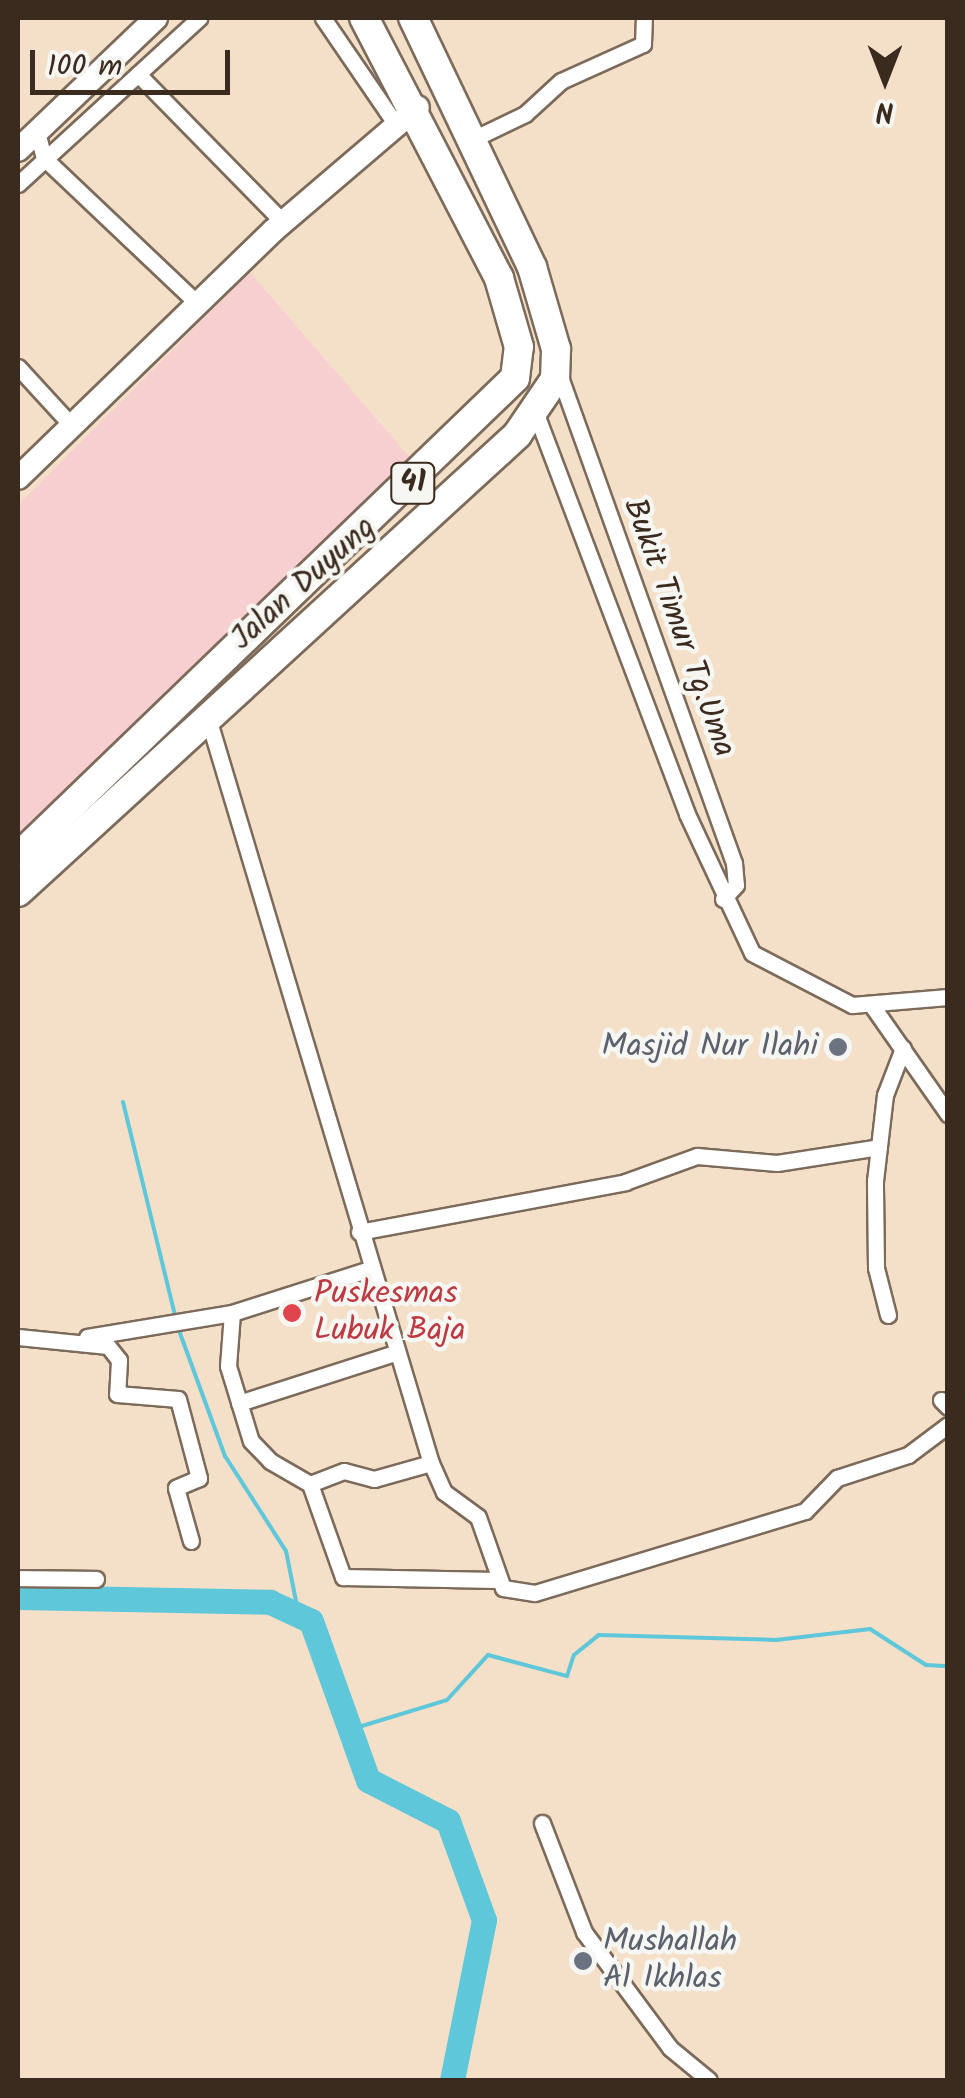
<!DOCTYPE html>
<style>
body{margin:0}
#map{position:relative;width:965px;height:2098px;overflow:hidden;background:#f4e0c8;font-family:Kalam,sans-serif}
div>[style]{position:absolute}
.built>*{inset:0;background:#f7cfd0}
.stream>*{height:4px;margin:-2px;padding:0 2px;transform-origin:2px;border-radius:2px;background:#5ec7da}
.river>*{height:25px;margin:-12.5px;padding:0 12.5px;transform-origin:12.5px;border-radius:12.5px;background:#5ec7da}
.roads{filter:drop-shadow(2px 0 #7c6a5a) drop-shadow(-2px 0 #7c6a5a) drop-shadow(0 2px #7c6a5a) drop-shadow(0 -2px #7c6a5a)}
.street>*{height:15px;margin:-7.5px;padding:0 7.5px;transform-origin:7.5px;border-radius:7.5px;background:#fff}
.secondary>*{height:22px;margin:-11px;padding:0 11px;transform-origin:11px;border-radius:11px;background:#fff}
.highway>*{height:28px;margin:-14px;padding:0 14px;transform-origin:14px;border-radius:14px;background:#fff}
.dots>*{width:28px;height:28px;translate:-50% -50%;box-sizing:border-box;border:5px solid #f6f6f2;border-radius:50%}
span{translate:-50% -50%;white-space:nowrap;text-align:center;line-height:1.15;-webkit-text-stroke:9px #f6f6f2;paint-order:stroke}
.shield-label span{padding:2px 8px;background:#f6f6f2;border:2px solid;border-radius:8px;-webkit-text-stroke-width:0}
.shield-label{font-size:30px;color:#3b2a1e;font-weight:700}
.street-label{font-size:32px;color:#3b2a1e}
.worship-label{font-size:32px;color:#5b616d}
.right{translate:-100% -50%;text-align:right}
.left{translate:0 -50%;text-align:left}
.health-label{font-size:32px;color:#be3a42}
.frame{position:absolute;inset:0;border:20px solid #3b2a1e;pointer-events:none}
.north{position:absolute;left:835px;top:30px;width:100px;height:100px;-webkit-text-stroke:8px #f6f6f2;paint-order:stroke;rotate:180deg;font-size:28px;font-weight:700;line-height:40px;text-align:center;color:#3b2a1e}
.north::after{content:'';display:block;margin:auto;width:35px;height:45px;background:#3b2a1e;clip-path:polygon(50% 0,100% 100%,50% 72%,0 100%)}
.scale{position:absolute;left:30px;top:50px;width:200px;height:45px;box-sizing:border-box;border:5px solid #3b2a1e;border-top:0;padding-left:12px;font-size:30px;line-height:35px;white-space:nowrap;color:#3b2a1e;-webkit-text-stroke:8px #f6f6f2;paint-order:stroke}
</style>
<div id="map">
<div class="built">
<i style="clip-path:polygon(250px 272px,410px 458px,18px 834px,18px 505px)"></i>
</div>
<div class="stream">
<i style="left:123px;top:1102px;width:220px;rotate:76.3deg"></i>
<i style="left:177px;top:1325px;width:140px;rotate:69.9deg"></i>
<i style="left:225px;top:1456px;width:113px;rotate:57.3deg"></i>
<i style="left:286px;top:1551px;width:66px;rotate:78.7deg"></i>
<i style="left:352px;top:1729px;width:99px;rotate:-17deg"></i>
<i style="left:447px;top:1700px;width:61px;rotate:-47.7deg"></i>
<i style="left:488px;top:1655px;width:82px;rotate:14.9deg"></i>
<i style="left:567px;top:1676px;width:22px;rotate:-72deg"></i>
<i style="left:574px;top:1655px;width:32px;rotate:-39deg"></i>
<i style="left:599px;top:1635px;width:177px;rotate:1.6deg"></i>
<i style="left:776px;top:1640px;width:95px;rotate:-6.7deg"></i>
<i style="left:870px;top:1629px;width:67px;rotate:32.7deg"></i>
<i style="left:926px;top:1665px;width:22px;rotate:3deg"></i>
</div>
<div class="river">
<i style="left:18px;top:1597px;width:252px;rotate:1.1deg"></i>
<i style="left:270px;top:1602px;width:45px;rotate:24.9deg"></i>
<i style="left:311px;top:1621px;width:169px;rotate:70.3deg"></i>
<i style="left:368px;top:1780px;width:90px;rotate:27.1deg"></i>
<i style="left:448px;top:1821px;width:105px;rotate:70deg"></i>
<i style="left:484px;top:1920px;width:163px;rotate:101.3deg"></i>
</div>
<div class="roads">
<div class="street">
<i style="left:323px;top:18px;width:127px;rotate:55.6deg"></i>
<i style="left:138px;top:74px;width:207px;rotate:45.6deg"></i>
<i style="left:37px;top:132px;width:27px;rotate:75deg"></i>
<i style="left:44px;top:158px;width:212px;rotate:43.5deg"></i>
<i style="left:471px;top:140px;width:60px;rotate:-25.7deg"></i>
<i style="left:525px;top:114px;width:49px;rotate:-42.5deg"></i>
<i style="left:561px;top:81px;width:90px;rotate:-24.3deg"></i>
<i style="left:643px;top:44px;width:26px;rotate:-88deg"></i>
<i style="left:18px;top:184px;width:246px;rotate:-42.5deg"></i>
<i style="left:18px;top:367px;width:80px;rotate:47.5deg"></i>
<i style="left:559px;top:374px;width:519px;rotate:70.31deg"></i>
<i style="left:734px;top:863px;width:22px;rotate:85deg"></i>
<i style="left:736px;top:885px;width:19px;rotate:133deg"></i>
<i style="left:536px;top:414px;width:428px;rotate:69.3deg"></i>
<i style="left:687px;top:814px;width:153px;rotate:64.9deg"></i>
<i style="left:752px;top:953px;width:113px;rotate:27.5deg"></i>
<i style="left:852px;top:1005px;width:96px;rotate:-4.8deg"></i>
<i style="left:208px;top:718px;width:778px;rotate:73.34deg"></i>
<i style="left:431px;top:1463px;width:32px;rotate:66deg"></i>
<i style="left:444px;top:1492px;width:42px;rotate:36.3deg"></i>
<i style="left:478px;top:1517px;width:75px;rotate:70.6deg"></i>
<i style="left:503px;top:1588px;width:32px;rotate:9deg"></i>
<i style="left:535px;top:1593px;width:282px;rotate:-16.9deg"></i>
<i style="left:805px;top:1511px;width:46px;rotate:-45.9deg"></i>
<i style="left:837px;top:1478px;width:75px;rotate:-17.9deg"></i>
<i style="left:908px;top:1455px;width:50px;rotate:-36.9deg"></i>
<i style="left:873px;top:1007px;width:131px;rotate:55deg"></i>
<i style="left:359px;top:1232px;width:271px;rotate:-10.6deg"></i>
<i style="left:625px;top:1182px;width:77px;rotate:-19.9deg"></i>
<i style="left:697px;top:1156px;width:80px;rotate:5deg"></i>
<i style="left:777px;top:1163px;width:103px;rotate:-8.9deg"></i>
<i style="left:232px;top:1313px;width:53px;rotate:94.3deg"></i>
<i style="left:228px;top:1366px;width:78px;rotate:73deg"></i>
<i style="left:251px;top:1441px;width:28px;rotate:46deg"></i>
<i style="left:270px;top:1461px;width:46px;rotate:29.9deg"></i>
<i style="left:310px;top:1484px;width:36px;rotate:-21deg"></i>
<i style="left:344px;top:1471px;width:31px;rotate:15deg"></i>
<i style="left:374px;top:1479px;width:59px;rotate:-15.7deg"></i>
<i style="left:888px;top:1315px;width:49px;rotate:-104.3deg"></i>
<i style="left:876px;top:1268px;width:87px;rotate:-90.7deg"></i>
<i style="left:875px;top:1181px;width:87px;rotate:-83.4deg"></i>
<i style="left:885px;top:1095px;width:50px;rotate:-69deg"></i>
<i style="left:18px;top:1337px;width:90px;rotate:5.7deg"></i>
<i style="left:108px;top:1346px;width:18px;rotate:52deg"></i>
<i style="left:119px;top:1360px;width:34px;rotate:93deg"></i>
<i style="left:117px;top:1394px;width:61px;rotate:4.7deg"></i>
<i style="left:178px;top:1399px;width:82px;rotate:75.1deg"></i>
<i style="left:199px;top:1478px;width:25px;rotate:157deg"></i>
<i style="left:176px;top:1488px;width:55px;rotate:74.2deg"></i>
<i style="left:87px;top:1337px;width:147px;rotate:-9.4deg"></i>
<i style="left:232px;top:1313px;width:145px;rotate:-17.7deg"></i>
<i style="left:941px;top:1400px;width:10px;rotate:45deg"></i>
<i style="left:239px;top:1403px;width:164px;rotate:-17.8deg"></i>
<i style="left:310px;top:1484px;width:99px;rotate:70.5deg"></i>
<i style="left:343px;top:1577px;width:153px;rotate:1.1deg"></i>
<i style="left:18px;top:1578px;width:78px;rotate:0.7deg"></i>
<i style="left:542px;top:1823px;width:117px;rotate:68.9deg"></i>
<i style="left:584px;top:1932px;width:144px;rotate:53.4deg"></i>
<i style="left:670px;top:2048px;width:50px;rotate:39.4deg"></i>
</div>
<div class="secondary">
<i style="left:18px;top:150px;width:191px;rotate:-43.7deg"></i>
<i style="left:18px;top:478px;width:356px;rotate:-44.1deg"></i>
<i style="left:274px;top:230px;width:189px;rotate:-40.5deg"></i>
</div>
<div class="highway">
<i style="left:18px;top:857px;width:690px;rotate:-43.94deg"></i>
<i style="left:515px;top:378px;width:31px;rotate:-83deg"></i>
<i style="left:519px;top:347px;width:72px;rotate:-106.2deg"></i>
<i style="left:499px;top:278px;width:293px;rotate:-117.4deg"></i>
<i style="left:18px;top:892px;width:677px;rotate:-42.48deg"></i>
<i style="left:517px;top:435px;width:68px;rotate:-55.8deg"></i>
<i style="left:555px;top:379px;width:30px;rotate:-88deg"></i>
<i style="left:556px;top:349px;width:85px;rotate:-106.3deg"></i>
<i style="left:532px;top:267px;width:276px;rotate:-115.5deg"></i>
</div>
</div>
<div class="dots">
<i style="left:838px;top:1047px;background:#6b7280"></i>
<i style="left:292px;top:1313px;background:#e0444e"></i>
<i style="left:583px;top:1961px;background:#6b7280"></i>
</div>
<div class="shield-label">
<span style="left:413px;top:483px">41</span>
</div>
<div class="street-label">
<span style="left:304px;top:584px;rotate:-42deg">Jalan Duyung</span>
<span style="left:678px;top:628px;rotate:70deg">Bukit Timur Tg.Uma</span>
</div>
<div class="worship-label">
<span class="right" style="left:818px;top:1047px">Masjid Nur Ilahi</span>
<span class="left" style="left:603px;top:1961px">Mushallah<br>Al Ikhlas</span>
</div>
<div class="health-label">
<span class="left" style="left:314px;top:1313px">Puskesmas<br>Lubuk Baja</span>
</div>
<div class="frame"></div>
<div class="north">N</div>
<div class="scale">100 m</div>
</div>
